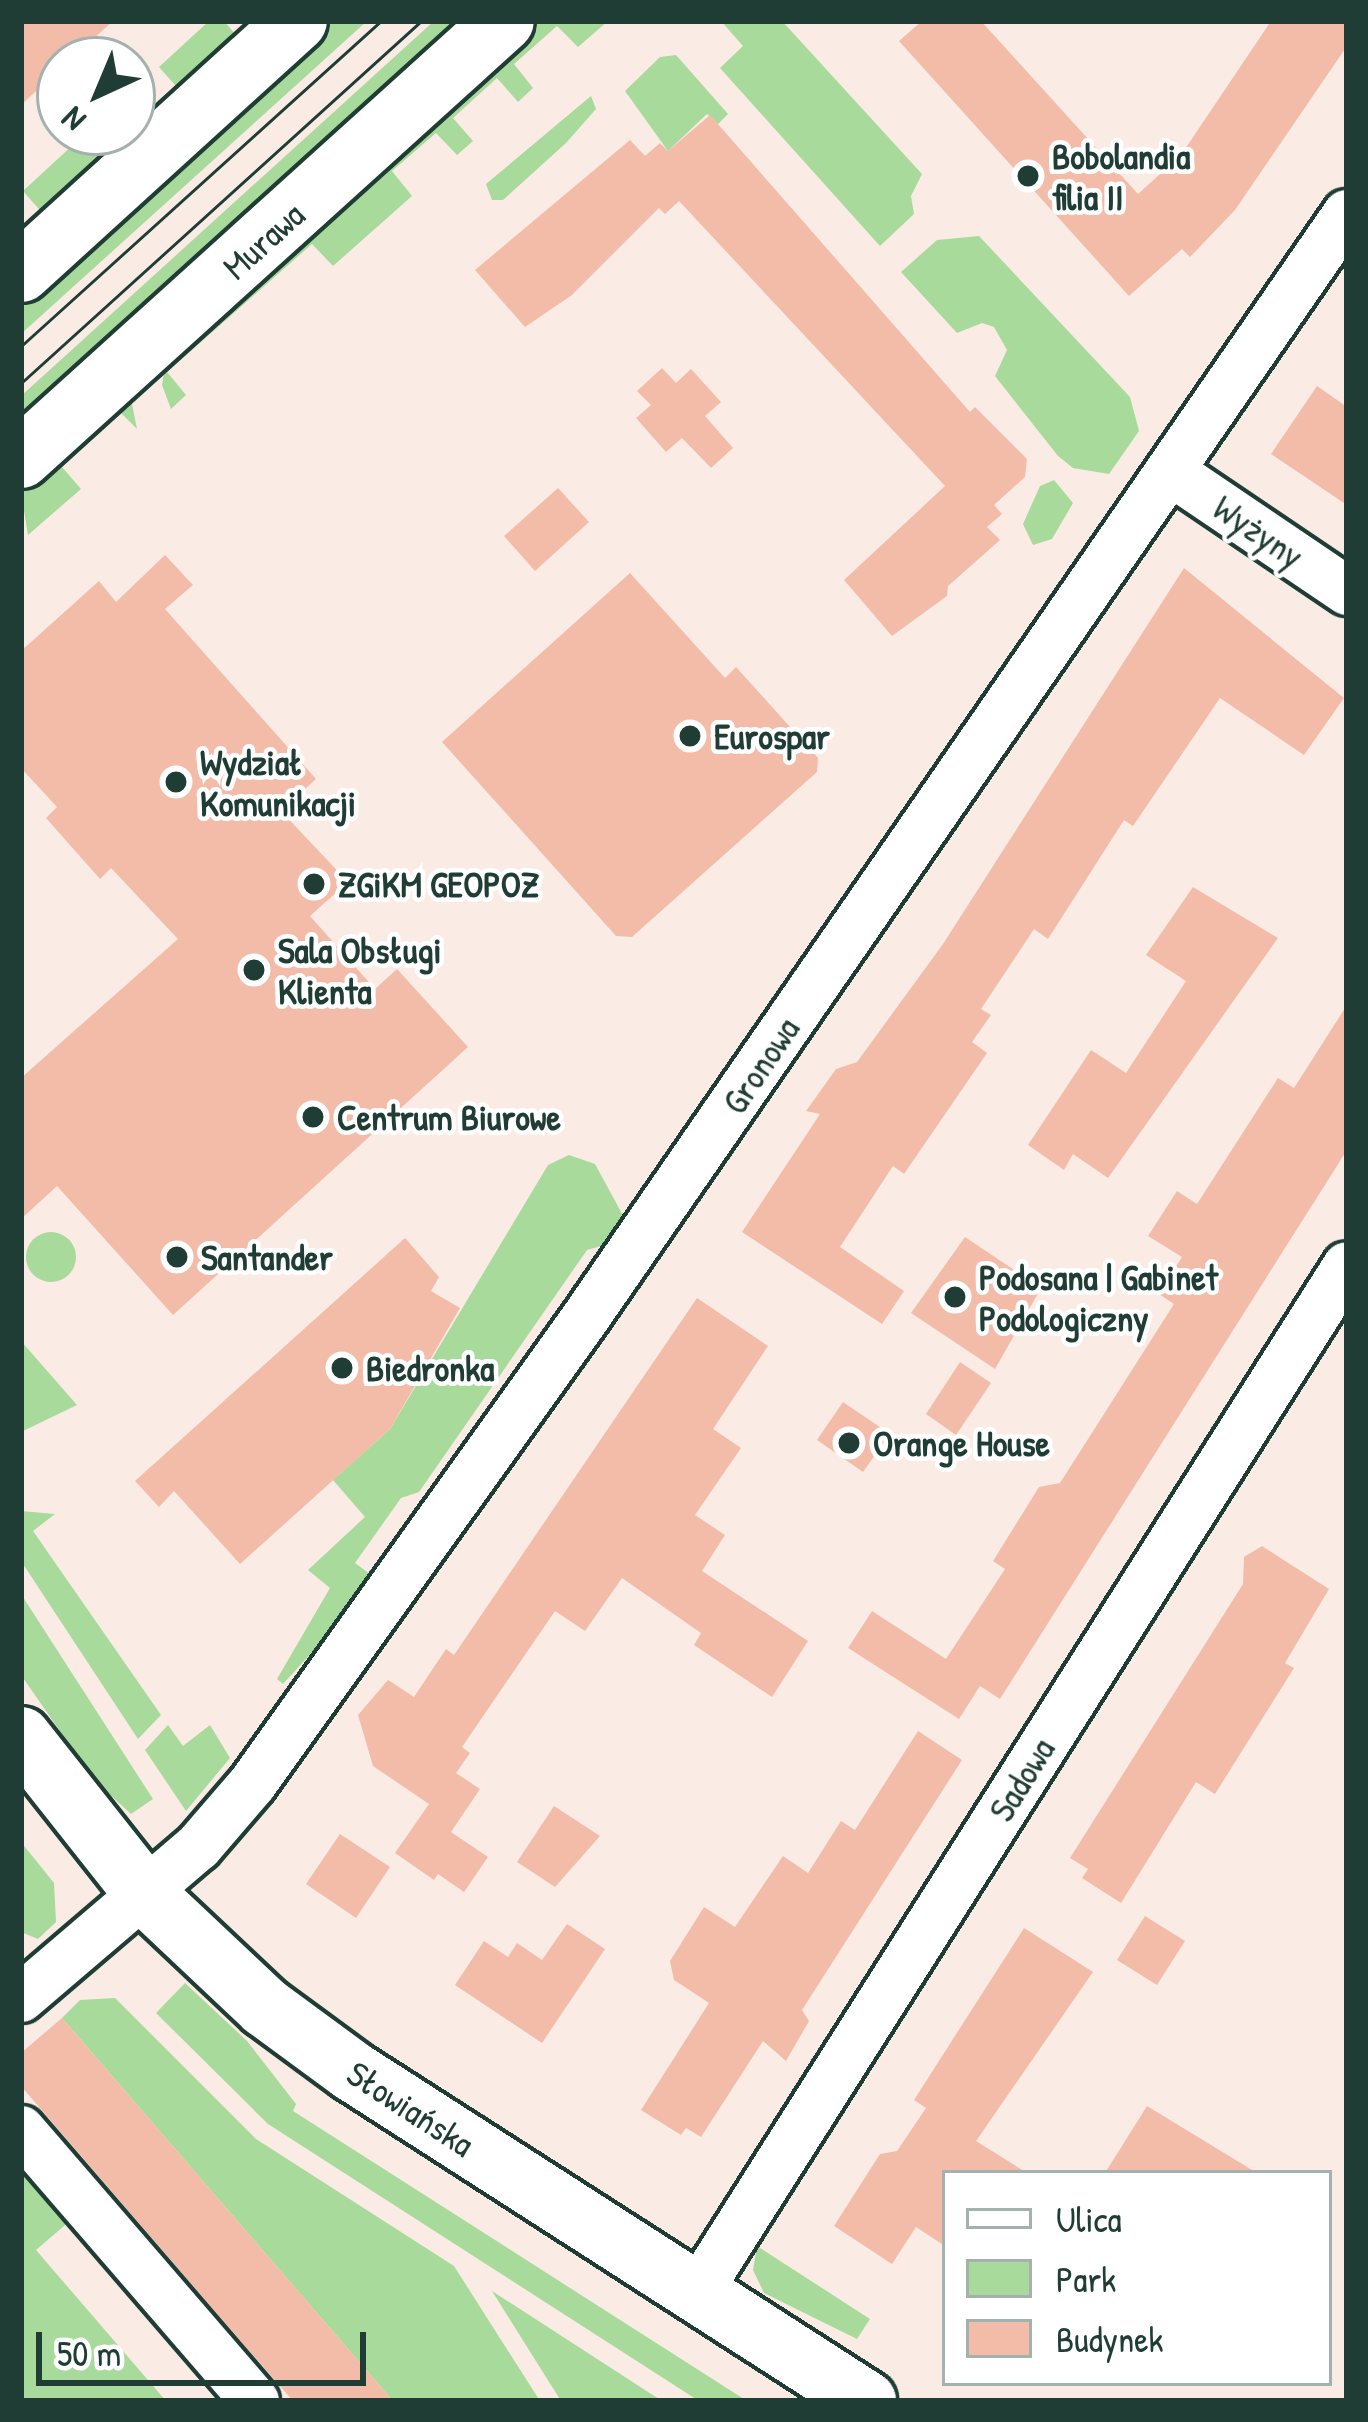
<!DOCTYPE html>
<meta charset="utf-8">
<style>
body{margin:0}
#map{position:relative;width:1368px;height:2422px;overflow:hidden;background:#fbebe5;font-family:"Patrick Hand",sans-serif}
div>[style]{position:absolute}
.green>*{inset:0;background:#a8da9b}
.round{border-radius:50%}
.building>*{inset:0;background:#f3bca8}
.roads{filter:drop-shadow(3px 0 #1f3d34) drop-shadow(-3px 0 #1f3d34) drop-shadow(0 3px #1f3d34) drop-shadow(0 -3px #1f3d34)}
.minor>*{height:48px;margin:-24px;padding:0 24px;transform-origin:24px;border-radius:24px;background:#fff}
.tertiary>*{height:60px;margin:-30px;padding:0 30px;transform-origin:30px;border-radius:30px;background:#fff}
.tram>*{height:3px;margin:-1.5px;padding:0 1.5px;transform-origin:1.5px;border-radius:1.5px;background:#1f3d34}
.dots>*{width:33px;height:33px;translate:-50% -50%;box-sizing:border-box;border:6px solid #fff;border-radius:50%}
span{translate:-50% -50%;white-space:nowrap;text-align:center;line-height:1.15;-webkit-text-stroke:9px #fff;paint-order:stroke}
.poi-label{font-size:36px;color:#1f3d34;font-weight:700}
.left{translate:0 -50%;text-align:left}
.street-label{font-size:36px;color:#1f3d34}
.frame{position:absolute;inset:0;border:24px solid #1f3d34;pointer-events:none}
.legend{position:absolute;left:942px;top:2170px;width:390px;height:216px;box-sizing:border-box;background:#fff;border:3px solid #a5b1ae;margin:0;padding:15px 21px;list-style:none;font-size:36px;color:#1f3d34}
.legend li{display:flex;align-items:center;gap:24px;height:60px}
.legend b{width:60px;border:3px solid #a5b1ae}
.north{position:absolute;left:36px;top:36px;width:120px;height:120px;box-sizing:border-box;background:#fff;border:3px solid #a5b1ae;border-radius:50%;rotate:224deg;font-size:33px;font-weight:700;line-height:48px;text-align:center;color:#1f3d34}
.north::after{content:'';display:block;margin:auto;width:42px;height:54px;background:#1f3d34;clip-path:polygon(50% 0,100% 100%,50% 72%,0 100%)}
.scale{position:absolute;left:36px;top:2332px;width:330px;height:54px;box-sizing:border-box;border:6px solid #1f3d34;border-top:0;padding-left:15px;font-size:36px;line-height:42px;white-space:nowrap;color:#1f3d34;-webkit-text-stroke:9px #fff;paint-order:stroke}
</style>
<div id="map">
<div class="green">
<i style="clip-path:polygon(209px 21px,224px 21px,241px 41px,183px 94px,159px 67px)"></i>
<i style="clip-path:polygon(333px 21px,367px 21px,21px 334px,21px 303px)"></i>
<i style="clip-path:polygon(434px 21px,463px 21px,21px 421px,21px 396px)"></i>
<i style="clip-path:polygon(540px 21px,608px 21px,578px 47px,557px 26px,514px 64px,533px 88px,518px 102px,497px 78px,453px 118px,473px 141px,457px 155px,436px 133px,392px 171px,412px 196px,333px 266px,312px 244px,167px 372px,186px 395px,171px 409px,162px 385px,167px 356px)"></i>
<i style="clip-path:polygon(721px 21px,782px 21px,922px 174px,911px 196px,914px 214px,880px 246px,720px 68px,743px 46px)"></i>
<i style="clip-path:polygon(676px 55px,728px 114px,718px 124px,707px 114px,668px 151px,625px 91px,660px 57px)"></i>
<i style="clip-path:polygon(591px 96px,596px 109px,566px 143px,503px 200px,492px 200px,486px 184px)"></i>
<i style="clip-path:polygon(132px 110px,146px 127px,46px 217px,23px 191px,87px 132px,132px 132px)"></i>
<i style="clip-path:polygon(979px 236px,1130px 397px,1139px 431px,1109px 474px,1073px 468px,1058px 456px,995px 376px,1007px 350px,994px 327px,982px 323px,957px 333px,901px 272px,937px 240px)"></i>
<i style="clip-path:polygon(122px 402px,132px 404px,137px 429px,121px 413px,62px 467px,81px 489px,28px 535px,21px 492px)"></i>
<i style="clip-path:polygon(1054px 480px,1073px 503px,1052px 539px,1033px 545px,1023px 524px,1040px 486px)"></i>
<i style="clip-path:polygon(569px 1155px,595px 1164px,626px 1221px,608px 1244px,587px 1250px,419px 1492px,401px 1498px,355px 1563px,378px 1580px,283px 1684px,277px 1679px,330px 1588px,308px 1570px,365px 1517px,333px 1480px,390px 1429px,548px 1165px)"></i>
<i class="round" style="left:26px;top:1232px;width:50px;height:50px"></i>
<i style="clip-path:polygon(21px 1341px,77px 1405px,21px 1432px)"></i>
<i style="clip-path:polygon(21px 1511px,55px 1514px,33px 1531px,161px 1715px,138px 1739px,21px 1561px)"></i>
<i style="clip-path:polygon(21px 1594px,153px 1799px,131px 1814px,94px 1780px,21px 1675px)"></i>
<i style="clip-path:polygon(168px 1725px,183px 1746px,210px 1725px,230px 1758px,186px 1811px,145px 1750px)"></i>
<i style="clip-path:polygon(21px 1842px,54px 1883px,56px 1922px,38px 1939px,21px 1932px)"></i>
<i style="clip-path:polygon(185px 1983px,247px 2041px,296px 2104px,293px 2111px,747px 2401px,699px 2401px,268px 2124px,156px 2013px)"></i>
<i style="clip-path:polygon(115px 1998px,256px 2139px,454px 2266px,540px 2401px,393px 2401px,62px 2018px,80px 2000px)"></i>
<i style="clip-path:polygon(21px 2147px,78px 2214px,36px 2250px,166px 2401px,21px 2401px)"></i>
<i style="clip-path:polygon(757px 2246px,870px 2319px,857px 2339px,764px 2293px,753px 2270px)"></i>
<i style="clip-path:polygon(492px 2291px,662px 2401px,561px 2401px)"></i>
</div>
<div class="building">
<i style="clip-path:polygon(21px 21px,113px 21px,70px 60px,60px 60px,60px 69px,21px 105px)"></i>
<i style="clip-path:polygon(922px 21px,981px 21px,1138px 194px,1181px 155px,1271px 21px,1347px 21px,1347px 46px,1235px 210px,1190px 257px,1182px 249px,1129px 296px,899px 41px)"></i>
<i style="clip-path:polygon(710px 115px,970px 412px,975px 407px,1027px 459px,1025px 477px,994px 505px,1002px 514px,987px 527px,1000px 540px,948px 586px,947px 596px,892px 636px,844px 580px,945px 486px,679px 201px,665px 214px,659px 208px,572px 295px,525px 327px,475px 270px,630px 140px,645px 156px,660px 143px,668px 151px)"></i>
<i style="clip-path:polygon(662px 368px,676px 383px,691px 369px,721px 402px,705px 416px,733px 448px,711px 468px,682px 438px,666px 452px,636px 418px,651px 405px,637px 391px)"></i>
<i style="clip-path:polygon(1317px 386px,1347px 407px,1347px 505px,1271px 454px)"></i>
<i style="clip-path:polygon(558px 488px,589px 522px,535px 571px,504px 536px)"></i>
<i style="clip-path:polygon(165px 555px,193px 585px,165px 609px,316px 779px,281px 811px,348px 882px,310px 916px,375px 989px,397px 969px,468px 1047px,173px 1315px,57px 1186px,21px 1219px,21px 1078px,178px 939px,111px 868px,100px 879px,46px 818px,57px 807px,21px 768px,21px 651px,99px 581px,116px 602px)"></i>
<i style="clip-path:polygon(1184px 568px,1344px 698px,1304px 755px,1220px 698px,1133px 826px,1124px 820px,1048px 939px,1034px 929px,981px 1009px,991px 1015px,972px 1042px,987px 1053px,904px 1174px,893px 1166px,840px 1247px,904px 1291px,882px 1324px,742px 1232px,820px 1114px,806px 1111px,836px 1069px,857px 1062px,943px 944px)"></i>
<i style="clip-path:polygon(630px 573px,725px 678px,736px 667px,818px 758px,817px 772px,632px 937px,616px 936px,442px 742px)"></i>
<i style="clip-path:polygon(1193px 887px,1278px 938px,1108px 1178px,1073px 1154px,1064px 1170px,1028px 1145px,1091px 1050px,1126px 1073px,1186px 981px,1146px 955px)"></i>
<i style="clip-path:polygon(1347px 1005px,1347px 1150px,1000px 1699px,980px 1686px,959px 1719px,848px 1648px,872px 1611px,946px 1659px,1005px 1569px,993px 1561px,1039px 1487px,1060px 1483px,1174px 1304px,1159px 1294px,1182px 1257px,1148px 1236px,1177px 1191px,1197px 1204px,1278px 1078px,1294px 1088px)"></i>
<i style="clip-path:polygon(965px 1237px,1041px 1288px,995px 1369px,911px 1313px)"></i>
<i style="clip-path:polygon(405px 1238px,439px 1277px,431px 1291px,460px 1308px,390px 1429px,240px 1564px,174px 1491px,159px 1507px,135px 1481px)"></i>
<i style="clip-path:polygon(697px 1298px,768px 1346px,713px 1429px,741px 1448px,695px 1515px,725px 1535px,702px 1571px,808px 1641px,772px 1697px,694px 1645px,701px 1633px,622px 1578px,585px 1631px,555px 1611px,462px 1747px,470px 1753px,456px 1773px,480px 1789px,451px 1832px,488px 1857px,464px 1892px,438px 1874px,434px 1880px,395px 1853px,429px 1804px,373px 1766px,358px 1715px,388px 1680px,414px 1697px,446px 1649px,454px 1655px)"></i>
<i style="clip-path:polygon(960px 1362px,991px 1383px,956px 1435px,926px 1414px)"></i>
<i style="clip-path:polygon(843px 1402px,890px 1434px,863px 1472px,817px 1440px)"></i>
<i style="clip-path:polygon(1262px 1546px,1329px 1589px,1285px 1663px,1294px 1668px,1215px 1794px,1196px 1782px,1121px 1903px,1082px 1878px,1088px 1869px,1070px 1858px,1243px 1584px,1244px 1557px)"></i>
<i style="clip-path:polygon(918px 1731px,962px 1760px,802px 2010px,809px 2021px,786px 2061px,763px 2041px,701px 2137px,686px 2128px,681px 2135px,641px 2110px,709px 2003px,674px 1980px,670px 1961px,704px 1907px,735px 1927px,783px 1856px,808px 1873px,841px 1821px,855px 1830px)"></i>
<i style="clip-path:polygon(554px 1806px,600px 1836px,555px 1887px,517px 1862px)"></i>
<i style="clip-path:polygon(340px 1834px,390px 1867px,356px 1918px,306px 1884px)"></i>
<i style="clip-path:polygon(1145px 1916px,1185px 1941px,1157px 1985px,1117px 1960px)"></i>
<i style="clip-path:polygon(567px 1924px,605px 1949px,542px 2043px,455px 1985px,484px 1941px,508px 1957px,517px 1943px,542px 1960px)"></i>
<i style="clip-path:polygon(1024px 1928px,1093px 1972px,976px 2141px,1027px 2173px,945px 2173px,945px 2246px,916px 2227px,892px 2264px,834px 2226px,880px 2154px,897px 2151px,926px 2108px,914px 2100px)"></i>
<i style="clip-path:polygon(62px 2018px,393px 2401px,293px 2401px,207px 2302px,21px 2086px,21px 2053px)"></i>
<i style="clip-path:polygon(1147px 2106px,1257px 2173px,1105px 2173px)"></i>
</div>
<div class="roads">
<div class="minor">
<i style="left:1170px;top:471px;width:214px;rotate:34.1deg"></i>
<i style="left:21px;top:1998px;width:233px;rotate:-40.5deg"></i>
<i style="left:198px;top:1847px;width:84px;rotate:-49.3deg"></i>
<i style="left:253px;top:1783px;width:573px;rotate:-54.45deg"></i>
<i style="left:586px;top:1317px;width:1340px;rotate:-55.4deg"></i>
<i style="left:21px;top:2130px;width:358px;rotate:49.2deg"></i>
<i style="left:697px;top:2293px;width:1215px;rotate:-57.67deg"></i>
</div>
<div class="tertiary">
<i style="left:21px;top:272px;width:373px;rotate:-42.3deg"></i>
<i style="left:21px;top:458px;width:651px;rotate:-42.14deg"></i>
<i style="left:21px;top:1737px;width:200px;rotate:51.7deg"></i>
<i style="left:145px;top:1894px;width:165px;rotate:43.3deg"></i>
<i style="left:265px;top:2007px;width:108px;rotate:36.3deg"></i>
<i style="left:352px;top:2071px;width:611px;rotate:32.7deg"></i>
</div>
</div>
<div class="tram">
<i style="left:21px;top:346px;width:485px;rotate:-42.1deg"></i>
<i style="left:21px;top:383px;width:539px;rotate:-42.15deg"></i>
</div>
<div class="dots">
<i style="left:1028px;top:176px;background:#1f3d34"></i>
<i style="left:690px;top:736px;background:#1f3d34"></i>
<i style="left:176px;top:782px;background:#1f3d34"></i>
<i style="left:314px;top:884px;background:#1f3d34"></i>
<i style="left:254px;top:970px;background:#1f3d34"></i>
<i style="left:313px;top:1117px;background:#1f3d34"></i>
<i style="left:177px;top:1257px;background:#1f3d34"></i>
<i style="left:955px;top:1297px;background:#1f3d34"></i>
<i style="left:342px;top:1368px;background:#1f3d34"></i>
<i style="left:849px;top:1443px;background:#1f3d34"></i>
</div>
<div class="poi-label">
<span class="left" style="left:1052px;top:176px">Bobolandia<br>filia II</span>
<span class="left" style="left:714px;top:736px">Eurospar</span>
<span class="left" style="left:200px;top:782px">Wydział<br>Komunikacji</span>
<span class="left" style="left:338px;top:884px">ZGiKM GEOPOZ</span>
<span class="left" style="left:278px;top:970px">Sala Obsługi<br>Klienta</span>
<span class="left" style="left:337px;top:1117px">Centrum Biurowe</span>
<span class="left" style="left:201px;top:1257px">Santander</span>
<span class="left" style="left:979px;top:1297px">Podosana | Gabinet<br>Podologiczny</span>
<span class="left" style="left:366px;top:1368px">Biedronka</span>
<span class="left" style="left:873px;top:1443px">Orange House</span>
</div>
<div class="street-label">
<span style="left:263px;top:240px;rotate:-42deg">Murawa</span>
<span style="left:1259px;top:531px;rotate:34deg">Wyżyny</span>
<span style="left:760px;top:1065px;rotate:-56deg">Gronowa</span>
<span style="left:1021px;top:1779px;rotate:-58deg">Sadowa</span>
<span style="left:411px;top:2108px;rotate:33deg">Słowiańska</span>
</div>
<div class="frame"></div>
<ul class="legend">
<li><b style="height:15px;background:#fff"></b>Ulica</li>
<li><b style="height:33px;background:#a8da9b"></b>Park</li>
<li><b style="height:33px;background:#f3bca8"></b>Budynek</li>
</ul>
<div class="north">N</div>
<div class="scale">50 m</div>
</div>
